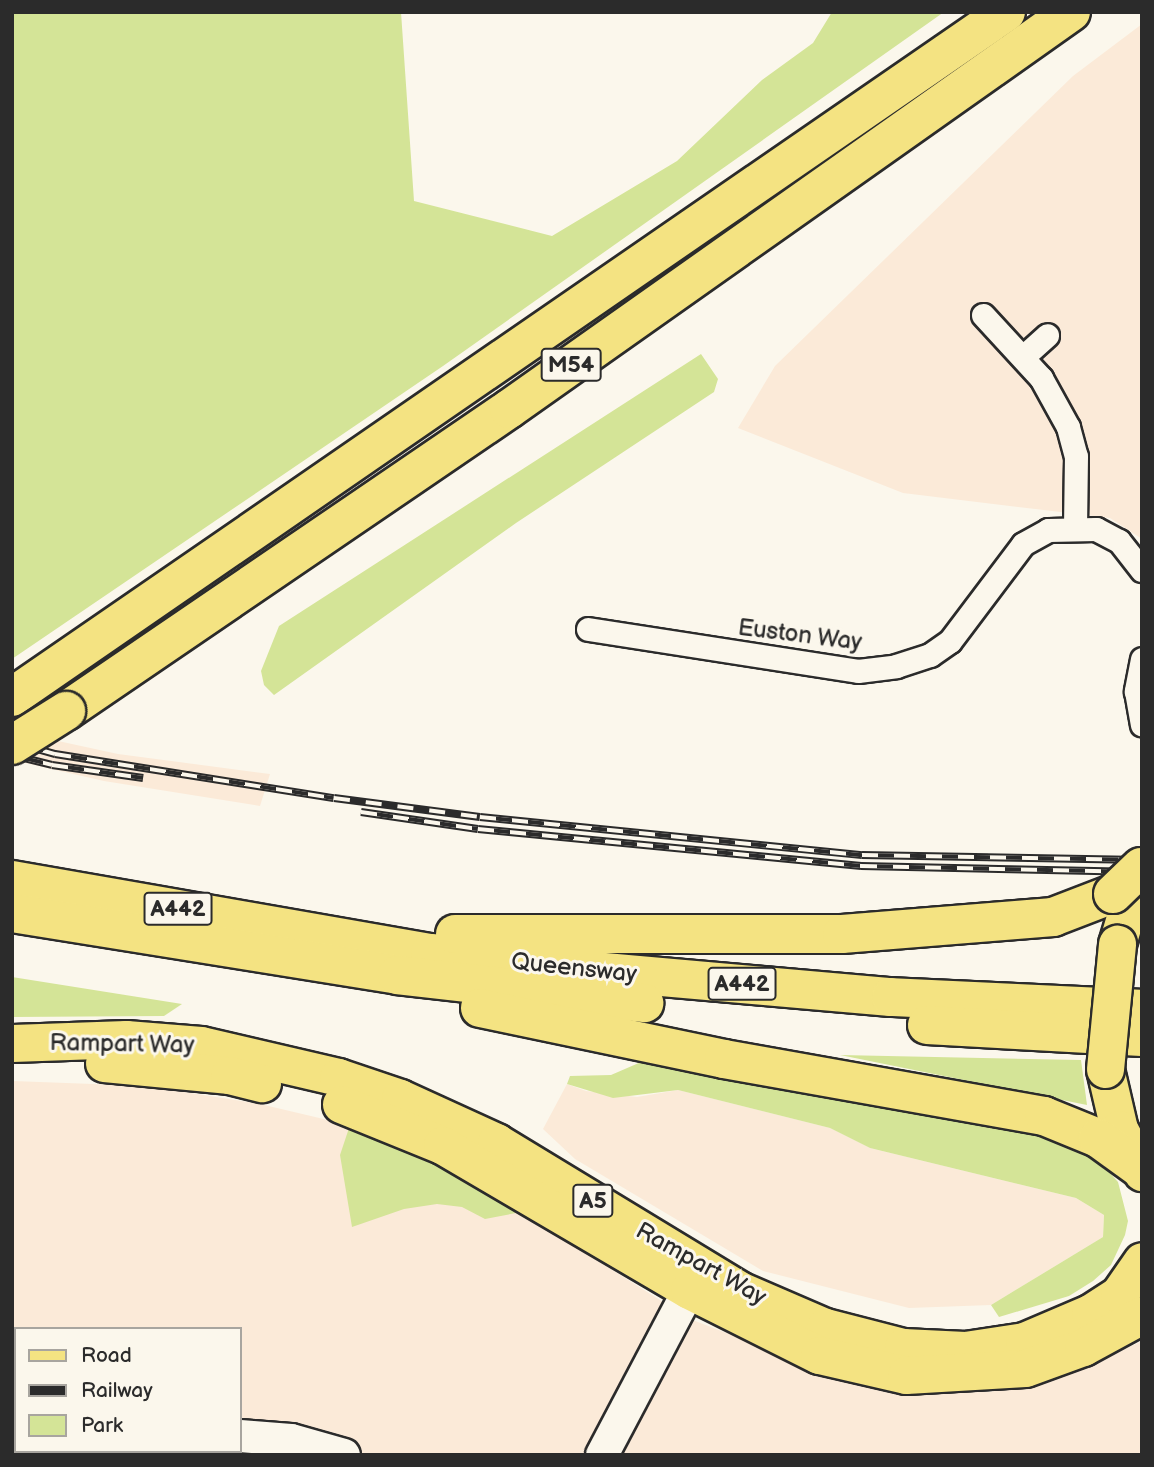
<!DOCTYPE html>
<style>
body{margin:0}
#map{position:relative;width:1154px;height:1467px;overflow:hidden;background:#fbf7ec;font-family:"Balsamiq Sans",sans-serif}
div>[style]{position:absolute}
.built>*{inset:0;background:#fbead8}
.green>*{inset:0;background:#d4e497}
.roads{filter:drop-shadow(2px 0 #2b2b2b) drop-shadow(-2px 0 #2b2b2b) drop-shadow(0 2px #2b2b2b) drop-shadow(0 -2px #2b2b2b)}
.street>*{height:23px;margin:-11.5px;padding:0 11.5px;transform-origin:11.5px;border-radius:11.5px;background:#fbf7ec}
.secondary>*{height:32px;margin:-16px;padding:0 16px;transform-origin:16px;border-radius:16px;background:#fbf7ec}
.primary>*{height:37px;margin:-18.5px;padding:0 18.5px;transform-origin:18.5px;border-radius:18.5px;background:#f4e382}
.highway>*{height:38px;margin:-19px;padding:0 19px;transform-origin:19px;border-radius:19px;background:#f4e382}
.rail>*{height:8px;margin-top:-4px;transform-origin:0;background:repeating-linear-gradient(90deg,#fbf7ec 0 16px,#2b2b2b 0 32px);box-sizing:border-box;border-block:2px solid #2b2b2b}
.bridges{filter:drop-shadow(2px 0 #2b2b2b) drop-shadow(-2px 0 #2b2b2b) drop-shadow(0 2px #2b2b2b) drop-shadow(0 -2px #2b2b2b)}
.primary-bridge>*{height:37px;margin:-18.5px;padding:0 18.5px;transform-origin:18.5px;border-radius:18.5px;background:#f4e382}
.highway-bridge>*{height:38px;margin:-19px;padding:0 19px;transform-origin:19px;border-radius:19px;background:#f4e382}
span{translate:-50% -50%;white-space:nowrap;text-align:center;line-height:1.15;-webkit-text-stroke:6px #fbf7ec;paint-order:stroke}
.shield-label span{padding:2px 5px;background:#fbf7ec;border:2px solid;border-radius:5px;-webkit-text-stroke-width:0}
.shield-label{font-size:23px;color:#2b2b2b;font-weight:700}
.street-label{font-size:24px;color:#2b2b2b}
.frame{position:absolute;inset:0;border:14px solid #2b2b2b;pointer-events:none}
.legend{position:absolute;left:14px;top:1327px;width:228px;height:126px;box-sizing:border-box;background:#fbf7ec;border:2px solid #a8a59f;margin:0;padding:9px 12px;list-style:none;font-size:21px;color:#2b2b2b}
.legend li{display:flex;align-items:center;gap:14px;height:35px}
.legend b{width:35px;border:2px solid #a8a59f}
</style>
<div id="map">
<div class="built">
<i style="clip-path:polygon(1142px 24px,1142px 539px,1110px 518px,903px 493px,738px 428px,775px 366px,1073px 76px)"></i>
<i style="clip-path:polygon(12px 731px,118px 754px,270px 774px,260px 806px,104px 781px,12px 760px)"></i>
<i style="clip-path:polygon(evenodd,13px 1081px,146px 1086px,260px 1104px,349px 1125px,435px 1158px,690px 1319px,804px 1363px,896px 1388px,990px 1392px,1092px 1365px,1142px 1341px,1142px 1455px,12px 1455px,13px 1081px,16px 1329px,240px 1329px,240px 1451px,16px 1451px,16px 1329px)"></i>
<i style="clip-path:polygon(567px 1084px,586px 1091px,637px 1097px,678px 1090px,830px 1128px,870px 1148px,1076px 1198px,1104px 1215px,1103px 1237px,991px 1305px,909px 1308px,763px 1271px,575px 1159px,543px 1129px)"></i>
</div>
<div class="green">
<i style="clip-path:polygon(12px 12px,401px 12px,414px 201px,552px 236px,677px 161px,762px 80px,813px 43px,832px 12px,944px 12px,443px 366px,12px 659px)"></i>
<i style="clip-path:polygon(701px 354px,718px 379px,714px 392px,516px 523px,274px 695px,264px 685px,261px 671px,279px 626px)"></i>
<i style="clip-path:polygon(12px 977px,182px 1004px,164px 1016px,12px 1017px)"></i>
<i style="clip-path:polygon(840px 1055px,1081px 1060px,1087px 1105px)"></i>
<i style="clip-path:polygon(648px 1059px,1078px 1137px,1118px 1182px,1128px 1221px,1125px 1235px,1111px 1265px,1093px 1281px,1069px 1296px,999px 1317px,991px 1305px,1103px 1237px,1104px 1215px,1076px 1198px,870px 1148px,830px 1128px,678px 1090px,613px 1098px,567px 1084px,570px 1076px,611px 1075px)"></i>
<i style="clip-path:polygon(349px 1128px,432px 1160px,521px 1212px,485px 1219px,462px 1207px,437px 1204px,404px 1209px,352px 1227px,340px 1155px)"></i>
</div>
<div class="roads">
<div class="street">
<i style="left:983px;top:315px;width:86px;rotate:47.4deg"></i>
<i style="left:1041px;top:378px;width:56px;rotate:61.1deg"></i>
<i style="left:1068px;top:427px;width:30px;rotate:75deg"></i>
<i style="left:1076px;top:456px;width:71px;rotate:90.8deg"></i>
<i style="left:1024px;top:356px;width:31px;rotate:-42deg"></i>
<i style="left:588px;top:629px;width:273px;rotate:8.8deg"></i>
<i style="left:858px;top:671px;width:38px;rotate:-7deg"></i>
<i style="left:896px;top:666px;width:36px;rotate:-18deg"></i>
<i style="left:930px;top:655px;width:24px;rotate:-35deg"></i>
<i style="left:950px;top:641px;width:121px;rotate:-53deg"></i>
<i style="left:1023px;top:544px;width:29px;rotate:-29deg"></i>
<i style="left:1048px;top:530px;width:48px;rotate:-1.2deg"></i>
<i style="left:1096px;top:529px;width:26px;rotate:28deg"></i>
<i style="left:1119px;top:541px;width:37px;rotate:52deg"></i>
<i style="left:1142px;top:659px;width:33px;rotate:101deg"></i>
<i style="left:1136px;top:691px;width:34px;rotate:80deg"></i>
</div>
<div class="secondary">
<i style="left:240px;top:1436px;width:51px;rotate:4.5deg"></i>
<i style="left:291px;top:1440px;width:55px;rotate:15.8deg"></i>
<i style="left:132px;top:1455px;width:14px;rotate:-17deg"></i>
<i style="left:602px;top:1455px;width:187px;rotate:-62.2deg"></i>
</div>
<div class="primary">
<i style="left:1117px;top:944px;width:49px;rotate:-73.4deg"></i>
<i style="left:12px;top:1043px;width:114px;rotate:-2deg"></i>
<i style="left:126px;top:1039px;width:75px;rotate:4.6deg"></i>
<i style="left:201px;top:1045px;width:141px;rotate:13.1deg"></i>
<i style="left:338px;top:1077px;width:65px;rotate:18.7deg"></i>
<i style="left:400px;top:1098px;width:106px;rotate:24.6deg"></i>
<i style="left:496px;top:1142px;width:285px;rotate:31.3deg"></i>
<i style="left:739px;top:1290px;width:94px;rotate:23.3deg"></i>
<i style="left:825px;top:1327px;width:81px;rotate:14.4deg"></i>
<i style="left:903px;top:1347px;width:62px;rotate:2.8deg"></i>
<i style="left:965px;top:1350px;width:60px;rotate:-8.7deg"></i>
<i style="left:1024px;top:1341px;width:72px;rotate:-23deg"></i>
<i style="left:1090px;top:1313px;width:35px;rotate:-33deg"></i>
<i style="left:1119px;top:1294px;width:40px;rotate:-55.1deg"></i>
<i style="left:104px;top:1063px;width:126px;rotate:5.5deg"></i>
<i style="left:229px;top:1075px;width:34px;rotate:14deg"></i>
<i style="left:1105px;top:1069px;width:62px;rotate:76.9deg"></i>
<i style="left:1119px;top:1129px;width:49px;rotate:61.9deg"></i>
<i style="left:341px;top:1104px;width:109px;rotate:22.1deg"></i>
<i style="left:442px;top:1145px;width:286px;rotate:30.4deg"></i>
<i style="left:689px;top:1290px;width:145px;rotate:26.6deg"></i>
<i style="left:819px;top:1355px;width:89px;rotate:12.9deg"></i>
<i style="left:906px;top:1375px;width:119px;rotate:-3.4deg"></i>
<i style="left:1025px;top:1368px;width:62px;rotate:-19.9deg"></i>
<i style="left:1083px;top:1347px;width:67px;rotate:-28.5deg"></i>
</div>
<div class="highway">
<i style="left:12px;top:697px;width:1207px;rotate:-34.57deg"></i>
<i style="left:66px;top:711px;width:536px;rotate:-34.28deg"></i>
<i style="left:509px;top:409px;width:688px;rotate:-35.24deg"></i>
<i style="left:12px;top:880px;width:424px;rotate:9.9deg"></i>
<i style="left:430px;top:953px;width:164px;rotate:6.3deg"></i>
<i style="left:593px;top:971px;width:299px;rotate:5deg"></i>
<i style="left:891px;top:997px;width:251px;rotate:2.7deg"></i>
<i style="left:12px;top:913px;width:390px;rotate:9.1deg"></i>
<i style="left:397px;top:975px;width:249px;rotate:6.5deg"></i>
<i style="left:455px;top:934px;width:387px"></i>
<i style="left:842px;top:934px;width:212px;rotate:-4.6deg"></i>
<i style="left:1053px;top:917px;width:64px;rotate:-21deg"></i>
<i style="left:480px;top:1008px;width:249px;rotate:11.8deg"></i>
<i style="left:724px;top:1059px;width:325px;rotate:10.1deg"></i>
<i style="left:1044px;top:1116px;width:58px;rotate:22.2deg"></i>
<i style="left:1098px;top:1138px;width:49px;rotate:35.9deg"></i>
<i style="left:927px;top:1025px;width:215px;rotate:3.2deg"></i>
</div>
</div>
<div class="rail">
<i style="left:12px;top:742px;width:45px;rotate:15.6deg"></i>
<i style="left:55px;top:754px;width:282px;rotate:9deg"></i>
<i style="left:334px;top:798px;width:147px;rotate:7.4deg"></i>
<i style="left:480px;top:817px;width:384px;rotate:5.7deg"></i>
<i style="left:862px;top:855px;width:280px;rotate:1deg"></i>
<i style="left:12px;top:755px;width:41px;rotate:14deg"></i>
<i style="left:52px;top:765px;width:92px;rotate:8.1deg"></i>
<i style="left:361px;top:812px;width:118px;rotate:8.3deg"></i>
<i style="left:478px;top:829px;width:385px;rotate:5.5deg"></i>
<i style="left:861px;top:866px;width:281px;rotate:1.2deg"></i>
</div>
<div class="bridges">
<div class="primary-bridge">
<i style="left:1105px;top:1069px;width:126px;rotate:-84.5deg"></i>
</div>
<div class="highway-bridge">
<i style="left:12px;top:745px;width:64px;rotate:-32.2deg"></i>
<i style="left:1113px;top:894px;width:39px;rotate:-44deg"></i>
</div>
</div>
<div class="shield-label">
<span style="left:571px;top:365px">M54</span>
<span style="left:178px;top:909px">A442</span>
<span style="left:742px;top:984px">A442</span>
<span style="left:593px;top:1201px">A5</span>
</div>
<div class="street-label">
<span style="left:800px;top:635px;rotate:7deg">Euston Way</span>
<span style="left:574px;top:968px;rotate:6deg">Queensway</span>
<span style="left:122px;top:1044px;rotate:1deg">Rampart Way</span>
<span style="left:701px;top:1264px;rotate:29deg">Rampart Way</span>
</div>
<div class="frame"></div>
<ul class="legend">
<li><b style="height:9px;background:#f4e382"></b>Road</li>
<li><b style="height:9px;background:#2b2b2b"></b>Railway</li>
<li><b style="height:19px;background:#d4e497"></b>Park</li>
</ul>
</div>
